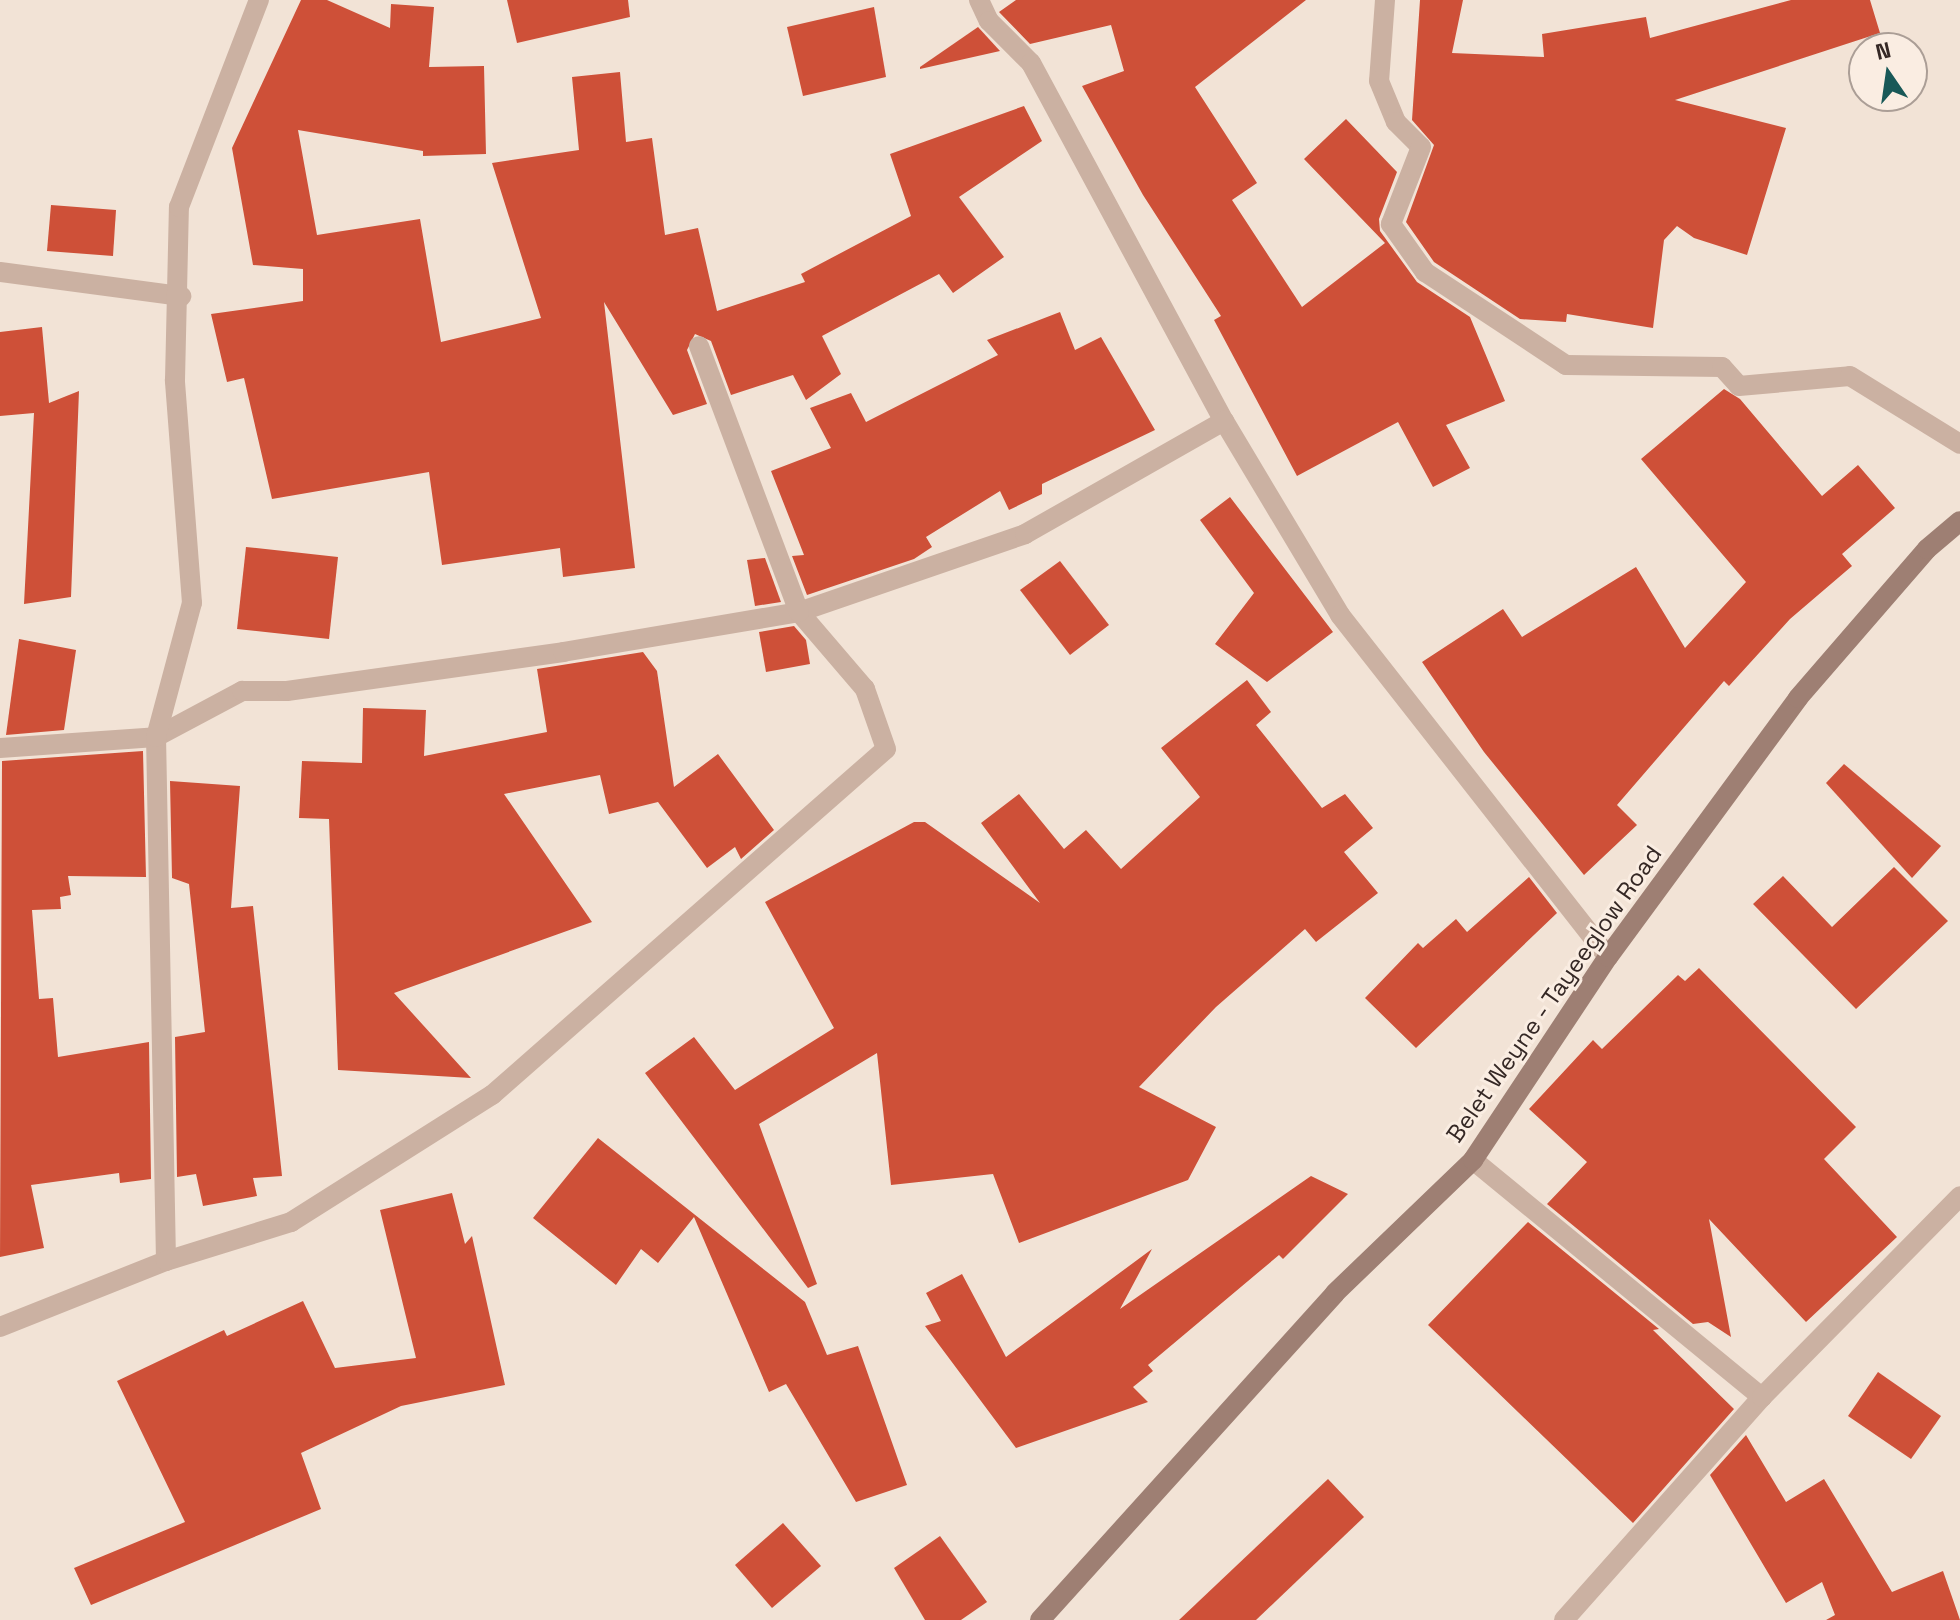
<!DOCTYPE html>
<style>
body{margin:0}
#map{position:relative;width:1960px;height:1620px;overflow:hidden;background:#f2e3d6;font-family:"Space Grotesk",sans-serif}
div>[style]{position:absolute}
.building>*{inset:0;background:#ce5038}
.street>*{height:20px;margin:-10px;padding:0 10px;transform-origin:10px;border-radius:10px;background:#cbb1a2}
.secondary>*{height:20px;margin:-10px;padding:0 10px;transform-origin:10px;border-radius:10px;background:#9e7f73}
span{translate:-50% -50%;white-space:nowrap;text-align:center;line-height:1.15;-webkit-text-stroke:6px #faede2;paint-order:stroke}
.street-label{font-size:24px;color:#352825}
.north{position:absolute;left:1848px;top:32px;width:80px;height:80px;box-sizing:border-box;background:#faede2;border:2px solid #ab9e96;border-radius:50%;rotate:347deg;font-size:22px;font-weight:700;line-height:32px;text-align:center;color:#352825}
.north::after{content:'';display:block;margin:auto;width:28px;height:36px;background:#185857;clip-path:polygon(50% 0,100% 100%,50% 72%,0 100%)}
</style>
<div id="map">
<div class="building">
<i style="clip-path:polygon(301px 0,327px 0,390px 28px,391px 4px,434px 7px,429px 67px,484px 66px,486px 154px,423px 156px,423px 151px,298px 130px,317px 235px,420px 219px,441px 342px,541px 318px,492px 163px,579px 150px,572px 77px,620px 72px,626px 142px,652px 138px,665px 235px,698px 228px,717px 311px,805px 282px,801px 274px,911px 216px,890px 154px,1024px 106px,1042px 141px,959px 197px,1004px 257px,953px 293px,939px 274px,822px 336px,841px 374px,806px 400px,793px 375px,731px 395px,711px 341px,695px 334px,687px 350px,707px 404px,673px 415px,604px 302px,635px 568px,563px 577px,560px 548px,442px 565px,429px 472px,272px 499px,244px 378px,227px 382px,211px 314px,303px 301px,303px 269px,253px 265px,232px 148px)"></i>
<i style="clip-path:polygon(507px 0,628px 0,630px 17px,517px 43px)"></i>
<i style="clip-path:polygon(1016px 0,1306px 0,1195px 87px,1257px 183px,1232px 200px,1302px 307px,1385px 243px,1304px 159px,1346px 119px,1397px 172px,1379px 219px,1380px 231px,1417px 282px,1470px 317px,1505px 401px,1446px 425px,1470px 468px,1433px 487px,1398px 422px,1297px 476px,1214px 320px,1221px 316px,1143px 195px,1082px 86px,1124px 71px,1111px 25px,1030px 44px,999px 12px)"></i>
<i style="clip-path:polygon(1420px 0,1463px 0,1452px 53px,1544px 57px,1542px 34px,1646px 17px,1650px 38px,1791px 0,1870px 0,1880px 33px,1675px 100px,1786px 128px,1747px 255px,1694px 238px,1677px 226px,1664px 240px,1653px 328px,1567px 314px,1566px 322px,1520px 319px,1434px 262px,1406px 222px,1434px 145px,1412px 120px)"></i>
<i style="clip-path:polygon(874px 7px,886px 77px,803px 96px,787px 27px)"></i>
<i style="clip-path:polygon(978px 27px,1000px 51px,920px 69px,920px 67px)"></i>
<i style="clip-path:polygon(51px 205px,116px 210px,113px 256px,47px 251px)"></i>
<i style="clip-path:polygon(1060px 312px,1075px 350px,1101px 337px,1155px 430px,1042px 484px,1042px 494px,1009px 510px,1000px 491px,926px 537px,932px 547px,914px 559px,807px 595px,792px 556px,804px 555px,771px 471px,831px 448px,810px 408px,851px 393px,866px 422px,998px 355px,987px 340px)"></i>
<i style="clip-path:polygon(42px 327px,49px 403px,79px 391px,71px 597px,24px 604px,34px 413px,0 416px,0 332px)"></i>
<i style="clip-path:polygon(1724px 389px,1740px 399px,1822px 496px,1858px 465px,1895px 508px,1842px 554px,1852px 566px,1790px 619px,1729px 686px,1724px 681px,1617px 805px,1637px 825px,1584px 875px,1484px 752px,1422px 662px,1503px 609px,1522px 637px,1636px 567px,1685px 648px,1746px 582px,1641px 459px)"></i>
<i style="clip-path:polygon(1230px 497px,1333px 632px,1267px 682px,1215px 644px,1254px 593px,1200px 520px)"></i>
<i style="clip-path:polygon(246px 547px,338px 557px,329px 639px,237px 629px)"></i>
<i style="clip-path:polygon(765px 558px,781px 602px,755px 606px,747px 560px)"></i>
<i style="clip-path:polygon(1060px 561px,1109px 625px,1070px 655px,1020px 590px)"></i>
<i style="clip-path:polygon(794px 626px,806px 640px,810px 664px,766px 672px,759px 632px)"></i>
<i style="clip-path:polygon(19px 639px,76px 650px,64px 730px,6px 735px)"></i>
<i style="clip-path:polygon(643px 652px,657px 671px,674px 787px,718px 754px,774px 830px,741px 859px,735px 847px,707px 868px,658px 802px,609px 814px,600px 775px,504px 794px,592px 922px,394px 993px,471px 1078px,338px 1070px,329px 819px,299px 818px,302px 761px,362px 763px,363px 708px,426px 710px,424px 756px,547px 732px,537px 669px)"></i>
<i style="clip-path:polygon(1247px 680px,1271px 712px,1256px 725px,1322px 808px,1345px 794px,1373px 828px,1344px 852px,1378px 893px,1316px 942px,1305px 929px,1216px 1007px,1139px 1087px,1216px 1127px,1188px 1180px,1019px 1243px,993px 1174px,891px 1185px,877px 1053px,759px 1124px,817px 1284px,808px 1288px,645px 1073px,694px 1037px,735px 1090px,834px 1028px,765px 902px,914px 822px,925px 822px,1040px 903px,981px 823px,1019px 794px,1064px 849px,1086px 830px,1121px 869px,1200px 797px,1161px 748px)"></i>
<i style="clip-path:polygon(143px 751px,146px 877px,68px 876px,71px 895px,60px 897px,61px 909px,32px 910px,39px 999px,53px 998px,58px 1057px,149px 1042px,151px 1179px,120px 1183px,119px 1173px,31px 1185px,44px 1248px,0 1257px,2px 761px)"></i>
<i style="clip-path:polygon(1844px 764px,1941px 846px,1912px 878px,1826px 783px)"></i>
<i style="clip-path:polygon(170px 781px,240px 786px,231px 908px,253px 906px,282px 1176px,253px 1178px,257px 1196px,203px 1206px,196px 1174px,177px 1177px,175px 1037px,205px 1032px,189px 884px,172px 878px)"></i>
<i style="clip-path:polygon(1894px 867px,1948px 921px,1856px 1009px,1753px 904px,1783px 876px,1832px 927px)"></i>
<i style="clip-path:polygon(1529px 877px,1557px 913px,1416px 1048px,1365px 998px,1418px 943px,1423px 948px,1456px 919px,1467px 932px)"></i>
<i style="clip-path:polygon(1699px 968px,1856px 1127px,1824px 1159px,1897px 1237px,1806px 1322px,1709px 1219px,1731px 1337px,1708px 1322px,1693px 1324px,1547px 1204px,1587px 1162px,1529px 1109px,1593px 1040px,1602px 1049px,1678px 975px,1685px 981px)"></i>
<i style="clip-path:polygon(598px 1138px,805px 1302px,827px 1355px,858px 1346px,907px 1485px,856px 1502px,786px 1384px,769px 1392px,694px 1217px,658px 1263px,641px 1249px,616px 1285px,533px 1218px)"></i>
<i style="clip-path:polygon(1311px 1176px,1348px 1194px,1283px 1259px,1279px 1255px,1148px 1365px,1153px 1371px,1133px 1387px,1148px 1402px,1016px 1448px,925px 1326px,941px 1321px,926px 1293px,962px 1274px,1006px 1357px,1152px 1249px,1120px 1309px)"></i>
<i style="clip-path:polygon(452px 1193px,465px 1244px,472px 1236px,505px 1385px,401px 1406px,301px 1453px,321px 1509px,91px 1605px,74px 1568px,185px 1522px,117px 1381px,224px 1330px,227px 1336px,303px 1301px,335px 1368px,416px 1358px,380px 1210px)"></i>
<i style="clip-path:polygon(1528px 1222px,1659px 1329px,1653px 1330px,1734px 1409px,1633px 1523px,1428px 1325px)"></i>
<i style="clip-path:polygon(1878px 1372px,1941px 1416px,1911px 1459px,1848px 1416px)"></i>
<i style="clip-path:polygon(1746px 1435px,1786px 1502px,1824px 1479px,1892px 1592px,1943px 1571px,1960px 1620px,1826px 1620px,1835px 1615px,1822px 1582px,1786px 1603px,1710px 1475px)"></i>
<i style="clip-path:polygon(1328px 1479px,1364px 1517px,1256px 1620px,1179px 1620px)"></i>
<i style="clip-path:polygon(783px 1523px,821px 1566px,772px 1608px,735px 1565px)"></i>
<i style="clip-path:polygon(940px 1536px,987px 1602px,961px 1620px,925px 1620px,894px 1568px)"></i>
</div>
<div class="street">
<i style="left:979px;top:0;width:23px;rotate:65deg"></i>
<i style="left:989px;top:21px;width:59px;rotate:45deg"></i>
<i style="left:1031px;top:63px;width:407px;rotate:61.7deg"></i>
<i style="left:1224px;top:421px;width:226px;rotate:59.1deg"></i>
<i style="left:1340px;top:615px;width:434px;rotate:51.9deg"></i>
<i style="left:1385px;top:0;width:81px;rotate:94.2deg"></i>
<i style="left:1379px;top:81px;width:44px;rotate:67.5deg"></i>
<i style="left:1396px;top:122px;width:35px;rotate:45deg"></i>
<i style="left:1421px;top:147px;width:83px;rotate:111.3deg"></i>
<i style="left:1391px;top:224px;width:59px;rotate:54.7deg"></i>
<i style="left:1425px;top:272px;width:169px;rotate:33.4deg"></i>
<i style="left:1566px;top:365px;width:156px;rotate:0.7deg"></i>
<i style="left:1722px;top:367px;width:25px;rotate:48deg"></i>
<i style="left:1739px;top:386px;width:111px;rotate:-5.1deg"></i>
<i style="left:1850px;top:376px;width:129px;rotate:31.7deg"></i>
<i style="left:0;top:272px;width:183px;rotate:7.6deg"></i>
<i style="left:0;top:748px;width:156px;rotate:-4deg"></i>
<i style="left:156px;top:737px;width:98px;rotate:-28.1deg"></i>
<i style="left:242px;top:691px;width:45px"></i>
<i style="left:287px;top:691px;width:279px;rotate:-8deg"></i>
<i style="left:563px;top:652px;width:239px;rotate:-9.6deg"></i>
<i style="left:799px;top:612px;width:239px;rotate:-19deg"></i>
<i style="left:1025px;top:534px;width:229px;rotate:-29.6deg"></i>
<i style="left:1473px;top:1160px;width:374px;rotate:39.4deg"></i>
<i style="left:166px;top:1261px;width:524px;rotate:-91.09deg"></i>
<i style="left:156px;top:737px;width:139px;rotate:-75deg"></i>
<i style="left:192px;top:603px;width:224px;rotate:-94.4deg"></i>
<i style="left:175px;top:380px;width:173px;rotate:-88.7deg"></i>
<i style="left:179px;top:207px;width:222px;rotate:-68.9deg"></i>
<i style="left:0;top:1327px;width:179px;rotate:-21.7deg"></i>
<i style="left:166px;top:1261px;width:131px;rotate:-17.3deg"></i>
<i style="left:291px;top:1222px;width:238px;rotate:-32.3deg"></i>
<i style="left:492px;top:1095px;width:524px;rotate:-41.29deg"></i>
<i style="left:886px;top:749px;width:64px;rotate:-109.3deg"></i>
<i style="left:865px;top:689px;width:101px;rotate:-130.6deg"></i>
<i style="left:799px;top:612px;width:284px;rotate:-110.6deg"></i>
<i style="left:1564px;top:1620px;width:298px;rotate:-48.4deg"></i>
<i style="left:1762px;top:1397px;width:282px;rotate:-45.4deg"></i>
</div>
<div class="secondary">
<i style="left:1040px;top:1620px;width:440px;rotate:-47.9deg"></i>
<i style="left:1335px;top:1293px;width:192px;rotate:-43.9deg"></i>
<i style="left:1473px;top:1160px;width:244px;rotate:-56.4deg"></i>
<i style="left:1608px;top:957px;width:321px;rotate:-53.7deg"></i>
<i style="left:1798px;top:698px;width:197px;rotate:-49.1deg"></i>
<i style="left:1927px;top:549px;width:43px;rotate:-40.3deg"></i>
</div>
<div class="street-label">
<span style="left:1554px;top:994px;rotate:-55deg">Belet Weyne - Tayeeglow Road</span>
</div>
<div class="north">N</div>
</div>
